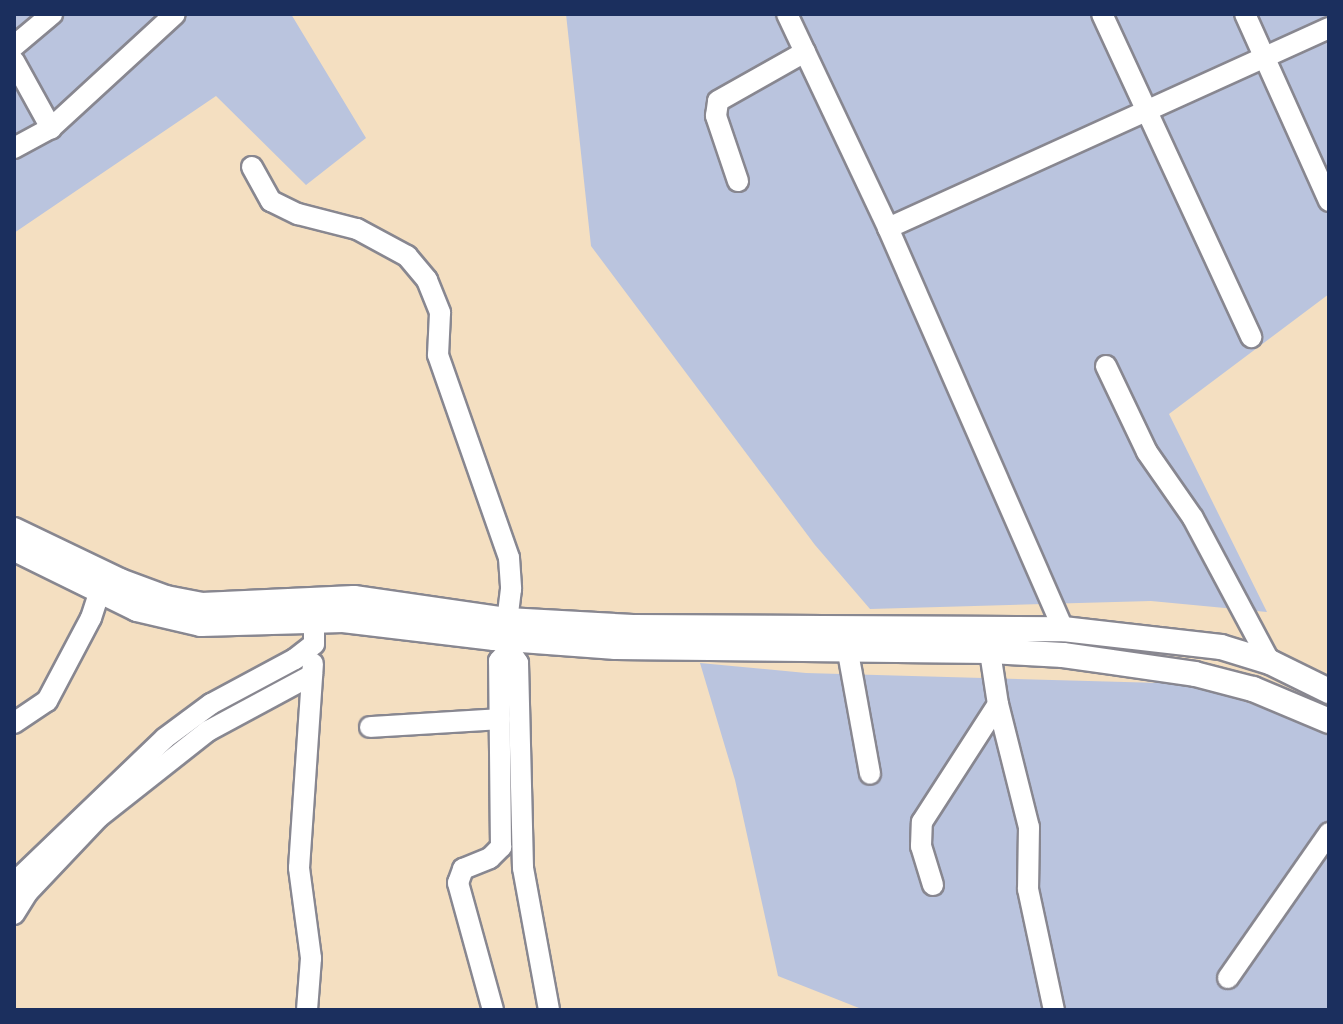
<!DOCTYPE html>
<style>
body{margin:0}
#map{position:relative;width:1343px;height:1024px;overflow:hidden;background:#f4dfc1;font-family:Delius,sans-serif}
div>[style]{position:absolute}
.industrial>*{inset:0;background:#bac4de}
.roads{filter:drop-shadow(2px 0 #888790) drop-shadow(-2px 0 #888790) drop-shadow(0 2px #888790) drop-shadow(0 -2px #888790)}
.minor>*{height:20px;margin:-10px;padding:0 10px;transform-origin:10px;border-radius:10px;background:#fff}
.major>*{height:24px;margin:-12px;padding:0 12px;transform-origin:12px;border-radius:12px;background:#fff}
span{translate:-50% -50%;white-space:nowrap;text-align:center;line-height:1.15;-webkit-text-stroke:8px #fcf5e5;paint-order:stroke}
.frame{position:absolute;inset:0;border:16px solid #1b2f5e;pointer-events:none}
</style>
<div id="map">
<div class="industrial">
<i style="clip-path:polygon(14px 14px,291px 14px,366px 138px,306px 185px,216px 96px,14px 233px)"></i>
<i style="clip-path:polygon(566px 14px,1329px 14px,1329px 294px,1169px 414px,1267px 612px,1151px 601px,870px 609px,815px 545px,591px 246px)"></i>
<i style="clip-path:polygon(700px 663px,806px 673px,1197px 684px,1323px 730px,1329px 737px,1329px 1010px,864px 1010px,778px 976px,735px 780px)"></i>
</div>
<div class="roads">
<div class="minor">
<i style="left:787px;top:14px;width:237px;rotate:64.7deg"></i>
<i style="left:888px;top:228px;width:438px;rotate:66.4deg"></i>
<i style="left:1102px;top:14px;width:356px;rotate:65.2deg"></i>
<i style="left:1245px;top:14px;width:205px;rotate:65.8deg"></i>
<i style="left:14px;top:46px;width:50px;rotate:-40.1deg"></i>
<i style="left:14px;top:61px;width:77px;rotate:61.1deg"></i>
<i style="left:14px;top:148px;width:42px;rotate:-28.4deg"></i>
<i style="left:51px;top:128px;width:168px;rotate:-42.6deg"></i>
<i style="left:252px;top:167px;width:39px;rotate:61deg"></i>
<i style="left:271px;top:201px;width:30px;rotate:26deg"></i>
<i style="left:298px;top:214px;width:61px;rotate:14.3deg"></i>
<i style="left:357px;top:229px;width:57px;rotate:28.4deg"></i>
<i style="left:407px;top:256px;width:31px;rotate:50deg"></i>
<i style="left:427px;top:280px;width:35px;rotate:68deg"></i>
<i style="left:440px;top:313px;width:42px;rotate:92.7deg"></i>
<i style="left:438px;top:355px;width:215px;rotate:70.7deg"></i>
<i style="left:509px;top:558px;width:31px;rotate:86deg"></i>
<i style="left:511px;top:589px;width:31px;rotate:97deg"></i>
<i style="left:507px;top:620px;width:30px;rotate:86deg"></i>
<i style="left:509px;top:650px;width:16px;rotate:55deg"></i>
<i style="left:518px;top:663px;width:205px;rotate:88.6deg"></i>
<i style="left:523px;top:868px;width:144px;rotate:79.6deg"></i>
<i style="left:738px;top:181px;width:69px;rotate:-108.7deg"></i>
<i style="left:716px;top:116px;width:15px;rotate:-82deg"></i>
<i style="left:718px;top:101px;width:100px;rotate:-29.4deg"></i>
<i style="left:888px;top:228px;width:484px;rotate:-24.4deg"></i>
<i style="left:1106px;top:366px;width:95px;rotate:64.5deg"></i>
<i style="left:1147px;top:452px;width:80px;rotate:55.1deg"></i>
<i style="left:1193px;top:518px;width:163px;rotate:61.9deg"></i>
<i style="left:845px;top:636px;width:140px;rotate:79.7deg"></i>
<i style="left:988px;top:639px;width:66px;rotate:81.3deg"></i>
<i style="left:998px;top:704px;width:127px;rotate:75.9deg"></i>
<i style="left:1029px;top:827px;width:62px;rotate:90.9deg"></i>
<i style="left:1028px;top:889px;width:124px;rotate:77.9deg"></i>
<i style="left:14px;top:723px;width:40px;rotate:-34deg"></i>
<i style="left:47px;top:701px;width:94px;rotate:-62.1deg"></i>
<i style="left:91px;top:618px;width:42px;rotate:-72deg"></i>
<i style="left:370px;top:727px;width:130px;rotate:-3.5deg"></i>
<i style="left:14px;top:883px;width:209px;rotate:-43.8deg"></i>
<i style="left:165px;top:738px;width:57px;rotate:-36.5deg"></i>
<i style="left:211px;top:704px;width:95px;rotate:-28.2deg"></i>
<i style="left:295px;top:659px;width:24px;rotate:-38deg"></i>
<i style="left:314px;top:644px;width:39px;rotate:-90deg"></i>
<i style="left:933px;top:885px;width:41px;rotate:-107.1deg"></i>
<i style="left:921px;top:846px;width:24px;rotate:-88deg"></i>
<i style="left:922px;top:822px;width:140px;rotate:-57.2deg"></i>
<i style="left:14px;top:914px;width:26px;rotate:-58deg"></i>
<i style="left:28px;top:892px;width:103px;rotate:-46.6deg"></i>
<i style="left:99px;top:817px;width:139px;rotate:-38.3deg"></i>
<i style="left:208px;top:731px;width:118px;rotate:-28.3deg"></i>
<i style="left:1228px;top:978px;width:177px;rotate:-55.1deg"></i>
<i style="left:307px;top:1010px;width:52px;rotate:-85.6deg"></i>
<i style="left:311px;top:958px;width:91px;rotate:-97.6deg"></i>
<i style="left:299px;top:868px;width:205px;rotate:-86.1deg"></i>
<i style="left:493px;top:1010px;width:132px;rotate:-105.4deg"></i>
<i style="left:458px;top:883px;width:15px;rotate:-70deg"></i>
<i style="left:463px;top:869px;width:29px;rotate:-22deg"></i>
<i style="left:490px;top:858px;width:16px;rotate:-45deg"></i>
<i style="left:501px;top:847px;width:186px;rotate:-90.6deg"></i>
<i style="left:499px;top:661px;width:15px;rotate:-48deg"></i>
</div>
<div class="major">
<i style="left:14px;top:530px;width:118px;rotate:25.7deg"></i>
<i style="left:120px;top:581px;width:49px;rotate:20.3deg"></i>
<i style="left:166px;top:598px;width:37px;rotate:11deg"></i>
<i style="left:202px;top:605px;width:152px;rotate:-2.6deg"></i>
<i style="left:354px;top:598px;width:155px;rotate:8.2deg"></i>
<i style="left:507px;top:620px;width:126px;rotate:3.2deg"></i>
<i style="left:633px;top:627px;width:430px;rotate:0.3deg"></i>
<i style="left:1063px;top:629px;width:159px;rotate:6.5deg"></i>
<i style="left:1221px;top:647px;width:51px;rotate:17deg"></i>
<i style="left:1270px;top:662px;width:66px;rotate:26.2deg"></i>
<i style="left:15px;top:549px;width:136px;rotate:26.2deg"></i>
<i style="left:137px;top:609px;width:66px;rotate:13.2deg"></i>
<i style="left:201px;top:624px;width:142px;rotate:-1.6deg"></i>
<i style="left:343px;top:620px;width:152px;rotate:6.8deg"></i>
<i style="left:494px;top:638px;width:122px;rotate:4.2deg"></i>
<i style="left:616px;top:647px;width:374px;rotate:0.6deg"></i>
<i style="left:990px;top:651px;width:73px;rotate:3.1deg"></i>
<i style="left:1063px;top:655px;width:133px;rotate:8.2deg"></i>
<i style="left:1195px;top:674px;width:60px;rotate:14.5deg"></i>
<i style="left:1253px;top:689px;width:82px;rotate:22.8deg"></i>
</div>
</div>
<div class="frame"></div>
</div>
